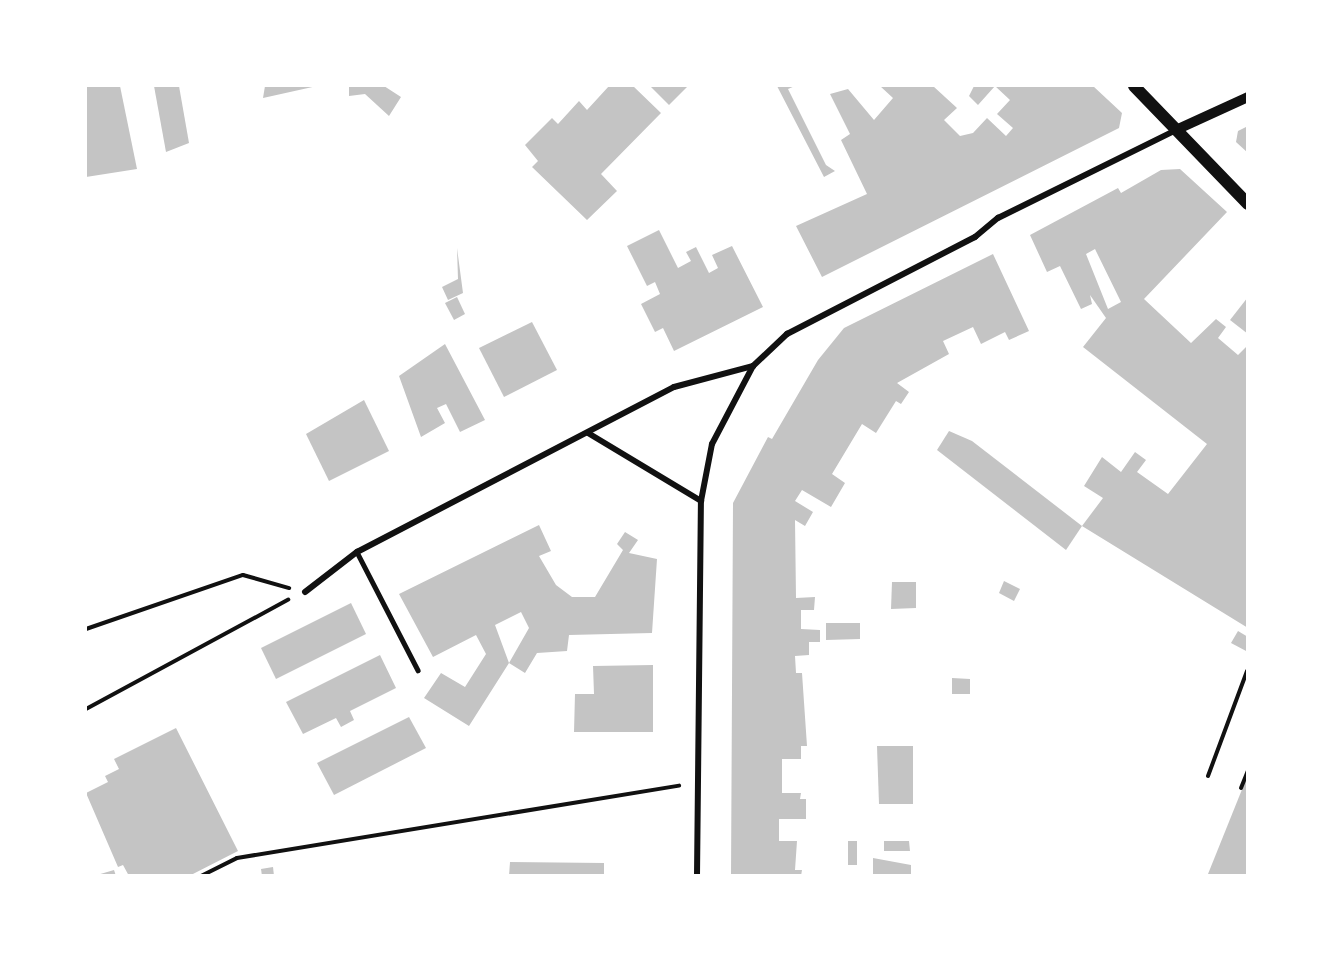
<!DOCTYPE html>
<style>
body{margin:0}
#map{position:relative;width:1333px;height:961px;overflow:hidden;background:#fff;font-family:Literata,serif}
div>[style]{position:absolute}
.building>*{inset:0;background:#c4c4c4}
.path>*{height:4px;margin:-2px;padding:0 2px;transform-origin:2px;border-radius:2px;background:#111}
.service>*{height:4.5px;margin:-2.25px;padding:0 2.25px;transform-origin:2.25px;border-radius:2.25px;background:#111}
.minor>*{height:6px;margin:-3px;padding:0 3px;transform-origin:3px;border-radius:3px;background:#111}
.tertiary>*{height:10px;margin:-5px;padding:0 5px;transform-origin:5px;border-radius:5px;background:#111}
.secondary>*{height:12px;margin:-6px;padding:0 6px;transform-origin:6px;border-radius:6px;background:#111}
span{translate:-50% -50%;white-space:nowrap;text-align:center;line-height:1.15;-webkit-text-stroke:6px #fff;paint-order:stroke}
.frame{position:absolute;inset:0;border:87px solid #fff;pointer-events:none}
</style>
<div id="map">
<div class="building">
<i style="clip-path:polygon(86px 86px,120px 86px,137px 169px,86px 177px)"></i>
<i style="clip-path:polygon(154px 86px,179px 86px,189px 143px,166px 152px)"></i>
<i style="clip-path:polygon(265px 86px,317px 86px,263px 98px)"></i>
<i style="clip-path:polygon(349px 86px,384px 86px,401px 97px,389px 116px,365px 94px,349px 96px)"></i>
<i style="clip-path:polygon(609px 86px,633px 86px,661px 113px,601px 174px,617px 191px,587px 220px,532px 167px,538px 161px,525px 145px,552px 118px,558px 124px,579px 101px,587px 110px)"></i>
<i style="clip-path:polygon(650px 86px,688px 86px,669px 105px)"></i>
<i style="clip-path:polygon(777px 86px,795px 86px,788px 89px,826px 165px,835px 171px,824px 177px)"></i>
<i style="clip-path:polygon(880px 86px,933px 86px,957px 108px,944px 120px,960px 136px,973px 133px,987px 118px,1006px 136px,1013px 128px,997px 114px,1010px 100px,995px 86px,978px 105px,969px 96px,974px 86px,1093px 86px,1122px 113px,1119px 128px,822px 277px,796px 226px,867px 194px,841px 140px,850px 134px,830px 94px,848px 89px,874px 120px,893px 98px)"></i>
<i style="clip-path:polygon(1248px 126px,1248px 153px,1236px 142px,1238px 131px)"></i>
<i style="clip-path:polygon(evenodd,1180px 169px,1227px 212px,1144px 299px,1191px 343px,1216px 319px,1226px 327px,1218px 338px,1238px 355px,1248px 345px,1248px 628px,1082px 526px,1103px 498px,1084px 486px,1102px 457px,1121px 472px,1135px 452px,1146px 460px,1137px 472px,1168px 494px,1207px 444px,1083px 347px,1106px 318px,1090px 295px,1092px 304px,1081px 309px,1060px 266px,1047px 272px,1030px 235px,1118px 188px,1121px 193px,1161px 170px,1180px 169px,1095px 249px,1121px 302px,1108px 309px,1086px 254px,1095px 249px)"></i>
<i style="clip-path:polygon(659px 230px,678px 268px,691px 261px,686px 252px,696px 247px,709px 273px,718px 268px,712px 255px,732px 246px,763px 307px,674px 351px,663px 328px,655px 332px,641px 304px,660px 294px,655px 282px,647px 286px,627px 246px)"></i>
<i style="clip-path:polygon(457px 248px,463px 293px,448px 300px,442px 287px,458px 279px)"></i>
<i style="clip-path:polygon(993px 254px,1029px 331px,1009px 340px,1005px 332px,981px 344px,973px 327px,943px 341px,949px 354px,897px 383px,909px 392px,901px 404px,896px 401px,876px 433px,862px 424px,832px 474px,845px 483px,831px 507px,802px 490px,795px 501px,813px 512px,805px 526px,795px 520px,796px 598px,815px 597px,814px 610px,801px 610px,801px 629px,820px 630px,820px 642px,809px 642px,809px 655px,795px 656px,796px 673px,802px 673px,807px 746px,801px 746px,801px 759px,782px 759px,782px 793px,801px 793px,800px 799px,806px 799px,806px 819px,779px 819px,779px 841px,797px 841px,795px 870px,802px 870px,801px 876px,731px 876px,733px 503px,768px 437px,772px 439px,818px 360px,844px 328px)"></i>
<i style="clip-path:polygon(457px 297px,465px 314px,454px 320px,445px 303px)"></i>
<i style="clip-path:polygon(1248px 297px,1248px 334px,1230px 320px)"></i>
<i style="clip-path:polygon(532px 322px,557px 370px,504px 397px,479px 348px)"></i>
<i style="clip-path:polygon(445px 344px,485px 420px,460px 432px,446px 404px,437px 408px,445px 423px,421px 437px,399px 376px)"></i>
<i style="clip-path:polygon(364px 400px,389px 451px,329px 481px,306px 434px)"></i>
<i style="clip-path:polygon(949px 431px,972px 441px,1082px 526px,1066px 550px,937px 450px)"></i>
<i style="clip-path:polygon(539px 525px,551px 551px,539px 556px,556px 585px,572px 597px,595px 597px,623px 550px,617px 544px,625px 532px,638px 540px,629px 553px,657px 559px,652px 633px,569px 635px,567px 651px,537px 653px,525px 673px,509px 663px,529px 628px,521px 612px,495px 625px,509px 663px,469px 726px,424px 698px,441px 673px,465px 687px,486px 654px,476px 635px,433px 657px,399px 594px)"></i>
<i style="clip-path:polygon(1004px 581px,1020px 589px,1014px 601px,999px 593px)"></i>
<i style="clip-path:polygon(892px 582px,916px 582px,916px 608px,891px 609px)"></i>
<i style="clip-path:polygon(351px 603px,366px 634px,276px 679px,261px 648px)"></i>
<i style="clip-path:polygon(826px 623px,860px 623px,860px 639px,826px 640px)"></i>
<i style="clip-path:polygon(1238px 631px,1248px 637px,1248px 652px,1231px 643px)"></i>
<i style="clip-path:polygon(380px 655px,396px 688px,350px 711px,354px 720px,341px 727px,336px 718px,303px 734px,286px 702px)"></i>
<i style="clip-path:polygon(653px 665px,653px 732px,574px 732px,575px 694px,594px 694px,593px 666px)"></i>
<i style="clip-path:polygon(952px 678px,970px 679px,970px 694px,952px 694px)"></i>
<i style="clip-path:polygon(409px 717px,426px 748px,334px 795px,317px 763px)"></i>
<i style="clip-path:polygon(176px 728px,238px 851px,189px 876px,129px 876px,123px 865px,118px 867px,86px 793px,108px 782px,105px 776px,119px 769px,114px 759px)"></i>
<i style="clip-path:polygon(877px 746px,913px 746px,913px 804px,879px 804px)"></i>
<i style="clip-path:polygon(1247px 777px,1248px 876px,1213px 876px,1208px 874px)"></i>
<i style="clip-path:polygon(848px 841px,857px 841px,857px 865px,848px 865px)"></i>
<i style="clip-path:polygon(884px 841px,909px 841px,910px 851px,884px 851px)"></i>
<i style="clip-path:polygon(873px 858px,911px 865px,911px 876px,873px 876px)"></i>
<i style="clip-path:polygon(510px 862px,604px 863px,604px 876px,509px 876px)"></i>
<i style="clip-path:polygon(273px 867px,274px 876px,262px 876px,261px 869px)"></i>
<i style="clip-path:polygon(114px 870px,116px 876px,98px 876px,97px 875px)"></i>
</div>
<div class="path">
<i style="left:86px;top:629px;width:166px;rotate:-19deg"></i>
<i style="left:243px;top:575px;width:48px;rotate:15.8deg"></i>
<i style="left:86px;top:709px;width:230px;rotate:-28.4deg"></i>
<i style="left:1208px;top:776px;width:112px;rotate:-69.6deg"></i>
<i style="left:1241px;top:788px;width:18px;rotate:-68deg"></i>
<i style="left:201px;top:876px;width:40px;rotate:-26.6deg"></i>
<i style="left:237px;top:858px;width:448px;rotate:-9.3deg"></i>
</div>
<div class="service">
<i style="left:357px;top:552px;width:133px;rotate:62.7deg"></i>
</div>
<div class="minor">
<i style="left:588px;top:433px;width:132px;rotate:31deg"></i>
<i style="left:305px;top:592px;width:66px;rotate:-37.6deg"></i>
<i style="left:357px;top:552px;width:357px;rotate:-27.5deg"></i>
<i style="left:674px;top:387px;width:82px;rotate:-14.9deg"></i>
<i style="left:697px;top:876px;width:375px;rotate:-89.4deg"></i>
<i style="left:701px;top:501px;width:58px;rotate:-79.1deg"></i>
<i style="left:712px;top:444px;width:88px;rotate:-62.3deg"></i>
<i style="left:753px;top:366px;width:47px;rotate:-43.3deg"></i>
<i style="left:787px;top:334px;width:212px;rotate:-27.3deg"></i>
<i style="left:975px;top:237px;width:30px;rotate:-40deg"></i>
<i style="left:998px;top:218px;width:199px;rotate:-26.3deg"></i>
</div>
<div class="tertiary">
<i style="left:1178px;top:129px;width:77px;rotate:-24.6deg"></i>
</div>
<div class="secondary">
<i style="left:1134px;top:86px;width:164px;rotate:46deg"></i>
</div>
<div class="frame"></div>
</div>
